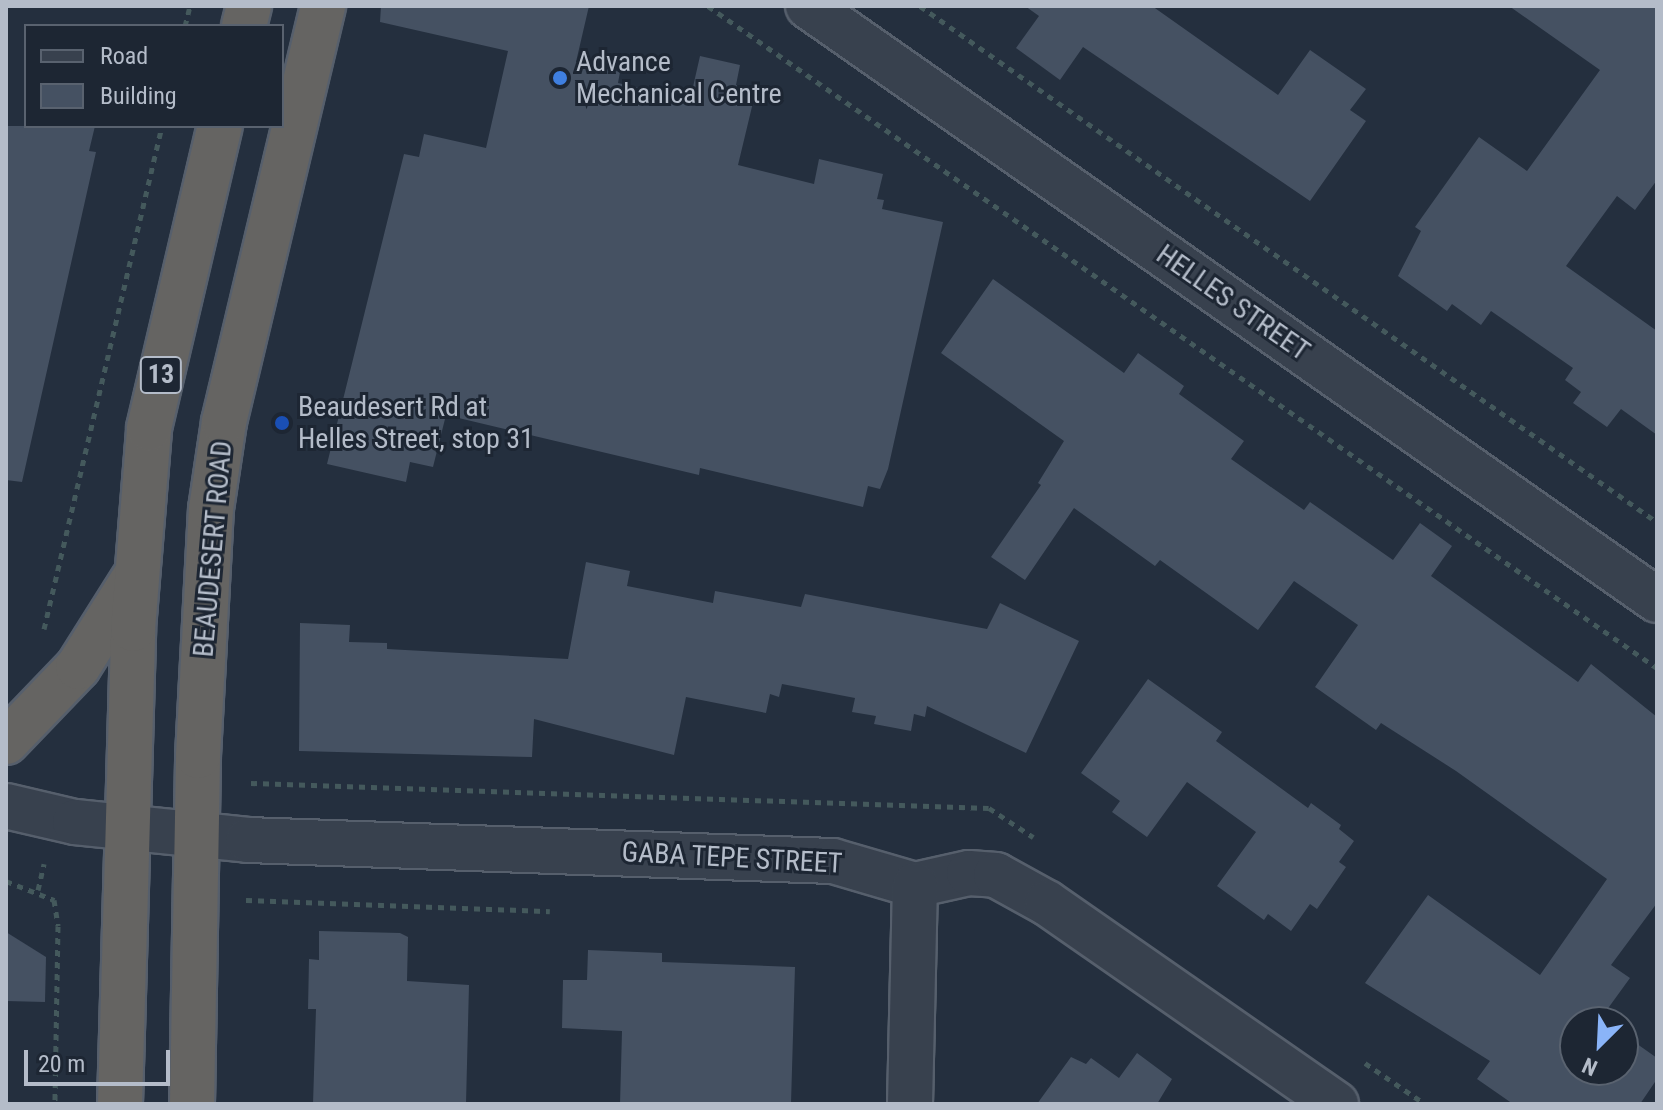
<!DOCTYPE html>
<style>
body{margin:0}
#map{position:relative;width:1663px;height:1110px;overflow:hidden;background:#242f3e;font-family:"Roboto Condensed",sans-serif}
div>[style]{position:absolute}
.building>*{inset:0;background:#455162}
.path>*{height:5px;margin-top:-2.5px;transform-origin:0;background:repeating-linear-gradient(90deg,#44595c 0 6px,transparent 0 12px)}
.roads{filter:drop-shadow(2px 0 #565f6c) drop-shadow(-2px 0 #565f6c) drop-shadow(0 2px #565f6c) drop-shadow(0 -2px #565f6c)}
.minor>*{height:44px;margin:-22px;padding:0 22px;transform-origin:22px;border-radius:22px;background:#38414e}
.trunk>*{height:44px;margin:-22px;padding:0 22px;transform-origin:22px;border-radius:22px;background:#656462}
.dots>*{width:22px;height:22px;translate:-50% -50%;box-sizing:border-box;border:4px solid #1d2633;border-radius:50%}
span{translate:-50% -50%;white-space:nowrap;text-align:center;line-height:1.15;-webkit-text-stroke:6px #1d2633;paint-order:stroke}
.shield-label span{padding:2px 6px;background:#1d2633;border:2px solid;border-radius:6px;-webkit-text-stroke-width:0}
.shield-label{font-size:26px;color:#b4bcc9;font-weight:700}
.poi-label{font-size:28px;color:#b4bcc9}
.left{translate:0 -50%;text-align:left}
.street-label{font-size:28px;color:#b4bcc9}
.frame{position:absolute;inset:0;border:8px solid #b4bcc9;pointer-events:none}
.legend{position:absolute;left:24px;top:24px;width:260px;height:104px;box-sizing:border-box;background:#1d2633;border:2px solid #59626f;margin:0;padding:10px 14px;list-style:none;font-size:24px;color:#b4bcc9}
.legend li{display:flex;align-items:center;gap:16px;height:40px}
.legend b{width:40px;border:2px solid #59626f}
.north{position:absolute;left:1559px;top:1006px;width:80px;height:80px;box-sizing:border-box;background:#1d2633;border:2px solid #59626f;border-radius:50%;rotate:204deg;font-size:22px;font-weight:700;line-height:32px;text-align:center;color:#b4bcc9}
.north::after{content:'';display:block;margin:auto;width:28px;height:36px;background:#8ab4f8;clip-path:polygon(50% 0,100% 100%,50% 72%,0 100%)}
.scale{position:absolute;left:24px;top:1050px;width:146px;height:36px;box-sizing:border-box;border:4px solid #b4bcc9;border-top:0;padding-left:10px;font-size:24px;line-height:28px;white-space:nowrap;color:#b4bcc9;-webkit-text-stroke:6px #1d2633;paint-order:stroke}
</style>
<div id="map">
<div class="building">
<i style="clip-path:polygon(381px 6px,589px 6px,576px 62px,620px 72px,618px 83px,690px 100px,700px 56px,740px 65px,736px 85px,756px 90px,738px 165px,814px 184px,819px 159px,883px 174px,877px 199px,884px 200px,882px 209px,943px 222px,888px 469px,880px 489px,868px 486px,863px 507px,700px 468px,699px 475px,446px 415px,433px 467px,410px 462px,406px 482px,327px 464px,404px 154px,419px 157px,424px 134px,486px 148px,508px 51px,380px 22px)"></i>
<i style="clip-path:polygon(1025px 6px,1152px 6px,1278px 95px,1310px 50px,1366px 89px,1350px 110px,1366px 121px,1310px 201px,1083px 47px,1060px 80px,1016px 48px,1039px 16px)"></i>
<i style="clip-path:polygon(1509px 6px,1657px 6px,1657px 180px,1635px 210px,1617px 196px,1566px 266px,1657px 331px,1657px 435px,1621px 409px,1607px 427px,1573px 403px,1581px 392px,1565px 380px,1573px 368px,1491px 311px,1481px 325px,1452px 304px,1447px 311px,1398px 276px,1421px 231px,1415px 227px,1479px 137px,1527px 171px,1600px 70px)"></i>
<i style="clip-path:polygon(6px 126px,95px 126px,89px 151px,96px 152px,22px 482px,6px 480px)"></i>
<i style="clip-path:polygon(993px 279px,1124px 373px,1138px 353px,1184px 386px,1179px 394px,1244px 441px,1231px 459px,1304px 510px,1310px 502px,1393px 560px,1420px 523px,1452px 546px,1431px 576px,1578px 682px,1591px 664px,1657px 717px,1657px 903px,1611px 965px,1630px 978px,1601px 1018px,1607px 1022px,1575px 1022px,1575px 1070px,1623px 1070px,1623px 1034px,1657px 1058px,1657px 1079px,1640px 1104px,1513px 1104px,1477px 1079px,1490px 1061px,1365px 983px,1428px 895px,1540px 975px,1607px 879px,1456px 771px,1381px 723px,1376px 730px,1315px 687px,1358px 625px,1294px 581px,1258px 630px,1160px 560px,1155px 566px,1074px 508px,1025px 580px,991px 557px,1041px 485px,1038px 483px,1064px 441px,941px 353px)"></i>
<i style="clip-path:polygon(586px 562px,630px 571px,627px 586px,713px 603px,715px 591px,801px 607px,805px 594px,987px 629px,1000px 603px,1079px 641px,1026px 753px,927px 706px,925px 717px,914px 714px,911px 731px,874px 724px,876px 716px,852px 712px,855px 698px,782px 684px,779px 697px,770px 694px,766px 713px,686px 697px,674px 755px,534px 719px,532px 757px,299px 751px,300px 623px,350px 625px,349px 642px,387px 643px,387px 649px,568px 659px)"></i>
<i style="clip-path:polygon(1148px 679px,1222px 732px,1216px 741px,1308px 808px,1311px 803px,1341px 825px,1339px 829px,1354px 841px,1339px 862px,1346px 867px,1317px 909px,1310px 904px,1291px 931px,1268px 914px,1264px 920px,1217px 886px,1256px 832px,1187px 782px,1147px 837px,1112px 812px,1120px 801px,1081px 773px)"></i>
<i style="clip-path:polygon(319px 931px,400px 933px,408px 937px,407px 981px,469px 985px,466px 1104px,313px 1104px,316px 1009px,308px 1009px,309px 959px,319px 960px)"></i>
<i style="clip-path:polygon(6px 932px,46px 957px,45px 1002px,6px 1001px)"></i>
<i style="clip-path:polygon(588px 950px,662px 953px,662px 962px,795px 967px,791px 1104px,620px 1104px,622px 1031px,562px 1028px,563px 980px,587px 980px)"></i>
<i style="clip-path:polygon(1137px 1053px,1172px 1079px,1157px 1104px,1037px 1104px,1071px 1057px,1086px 1064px,1091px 1058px,1119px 1078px)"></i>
</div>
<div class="path">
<i style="left:708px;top:6px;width:1157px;rotate:34.9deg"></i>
<i style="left:920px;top:6px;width:900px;rotate:35deg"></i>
<i style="left:185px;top:26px;width:21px;rotate:-76deg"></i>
<i style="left:44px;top:629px;width:517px;rotate:-76.8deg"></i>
<i style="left:251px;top:783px;width:738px;rotate:1.94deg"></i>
<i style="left:989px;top:808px;width:53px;rotate:33.4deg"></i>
<i style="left:6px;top:881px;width:52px;rotate:21.6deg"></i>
<i style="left:54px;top:900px;width:26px;rotate:81deg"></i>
<i style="left:58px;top:926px;width:178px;rotate:91deg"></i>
<i style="left:38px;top:890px;width:27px;rotate:-77deg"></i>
<i style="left:246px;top:900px;width:304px;rotate:2.1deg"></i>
<i style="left:1365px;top:1063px;width:73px;rotate:34.3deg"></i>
</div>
<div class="roads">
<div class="minor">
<i style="left:808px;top:6px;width:1036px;rotate:34.98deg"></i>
<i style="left:6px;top:806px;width:71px;rotate:13.1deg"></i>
<i style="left:75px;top:822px;width:174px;rotate:5.9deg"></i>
<i style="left:248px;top:840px;width:585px;rotate:2.06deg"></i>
<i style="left:833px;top:861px;width:85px;rotate:16.3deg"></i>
<i style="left:915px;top:885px;width:55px;rotate:-12.5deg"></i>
<i style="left:969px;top:873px;width:27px;rotate:4deg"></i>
<i style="left:996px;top:875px;width:58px;rotate:28.8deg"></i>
<i style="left:1047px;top:903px;width:352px;rotate:34.8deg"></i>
<i style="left:910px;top:1104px;width:219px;rotate:-88.7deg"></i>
</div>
<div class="trunk">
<i style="left:244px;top:26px;width:21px;rotate:-76deg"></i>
<i style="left:6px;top:742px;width:104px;rotate:-46.2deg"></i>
<i style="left:78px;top:667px;width:105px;rotate:-57.8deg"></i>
<i style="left:120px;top:1104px;width:475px;rotate:-88.4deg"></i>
<i style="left:133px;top:629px;width:202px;rotate:-85.4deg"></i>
<i style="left:149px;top:428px;width:310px;rotate:-76.8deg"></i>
<i style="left:192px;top:1104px;width:348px;rotate:-89deg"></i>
<i style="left:198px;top:756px;width:247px;rotate:-87deg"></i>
<i style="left:211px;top:509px;width:88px;rotate:-81.5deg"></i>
<i style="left:224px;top:422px;width:428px;rotate:-76.6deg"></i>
</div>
</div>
<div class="dots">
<i style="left:560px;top:78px;background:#3f7fe0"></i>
<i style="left:282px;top:423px;background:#1a4fb4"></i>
</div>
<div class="shield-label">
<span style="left:161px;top:375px">13</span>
</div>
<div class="poi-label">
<span class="left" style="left:576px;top:78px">Advance<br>Mechanical Centre</span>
<span class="left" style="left:298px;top:423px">Beaudesert Rd at<br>Helles Street, stop 31</span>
</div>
<div class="street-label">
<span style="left:1233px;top:303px;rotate:35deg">HELLES STREET</span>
<span style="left:213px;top:549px;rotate:-85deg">BEAUDESERT ROAD</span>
<span style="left:732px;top:858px;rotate:3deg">GABA TEPE STREET</span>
</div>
<div class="frame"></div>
<ul class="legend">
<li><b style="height:10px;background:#38414e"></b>Road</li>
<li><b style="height:22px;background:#455162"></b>Building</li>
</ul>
<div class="north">N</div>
<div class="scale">20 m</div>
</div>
